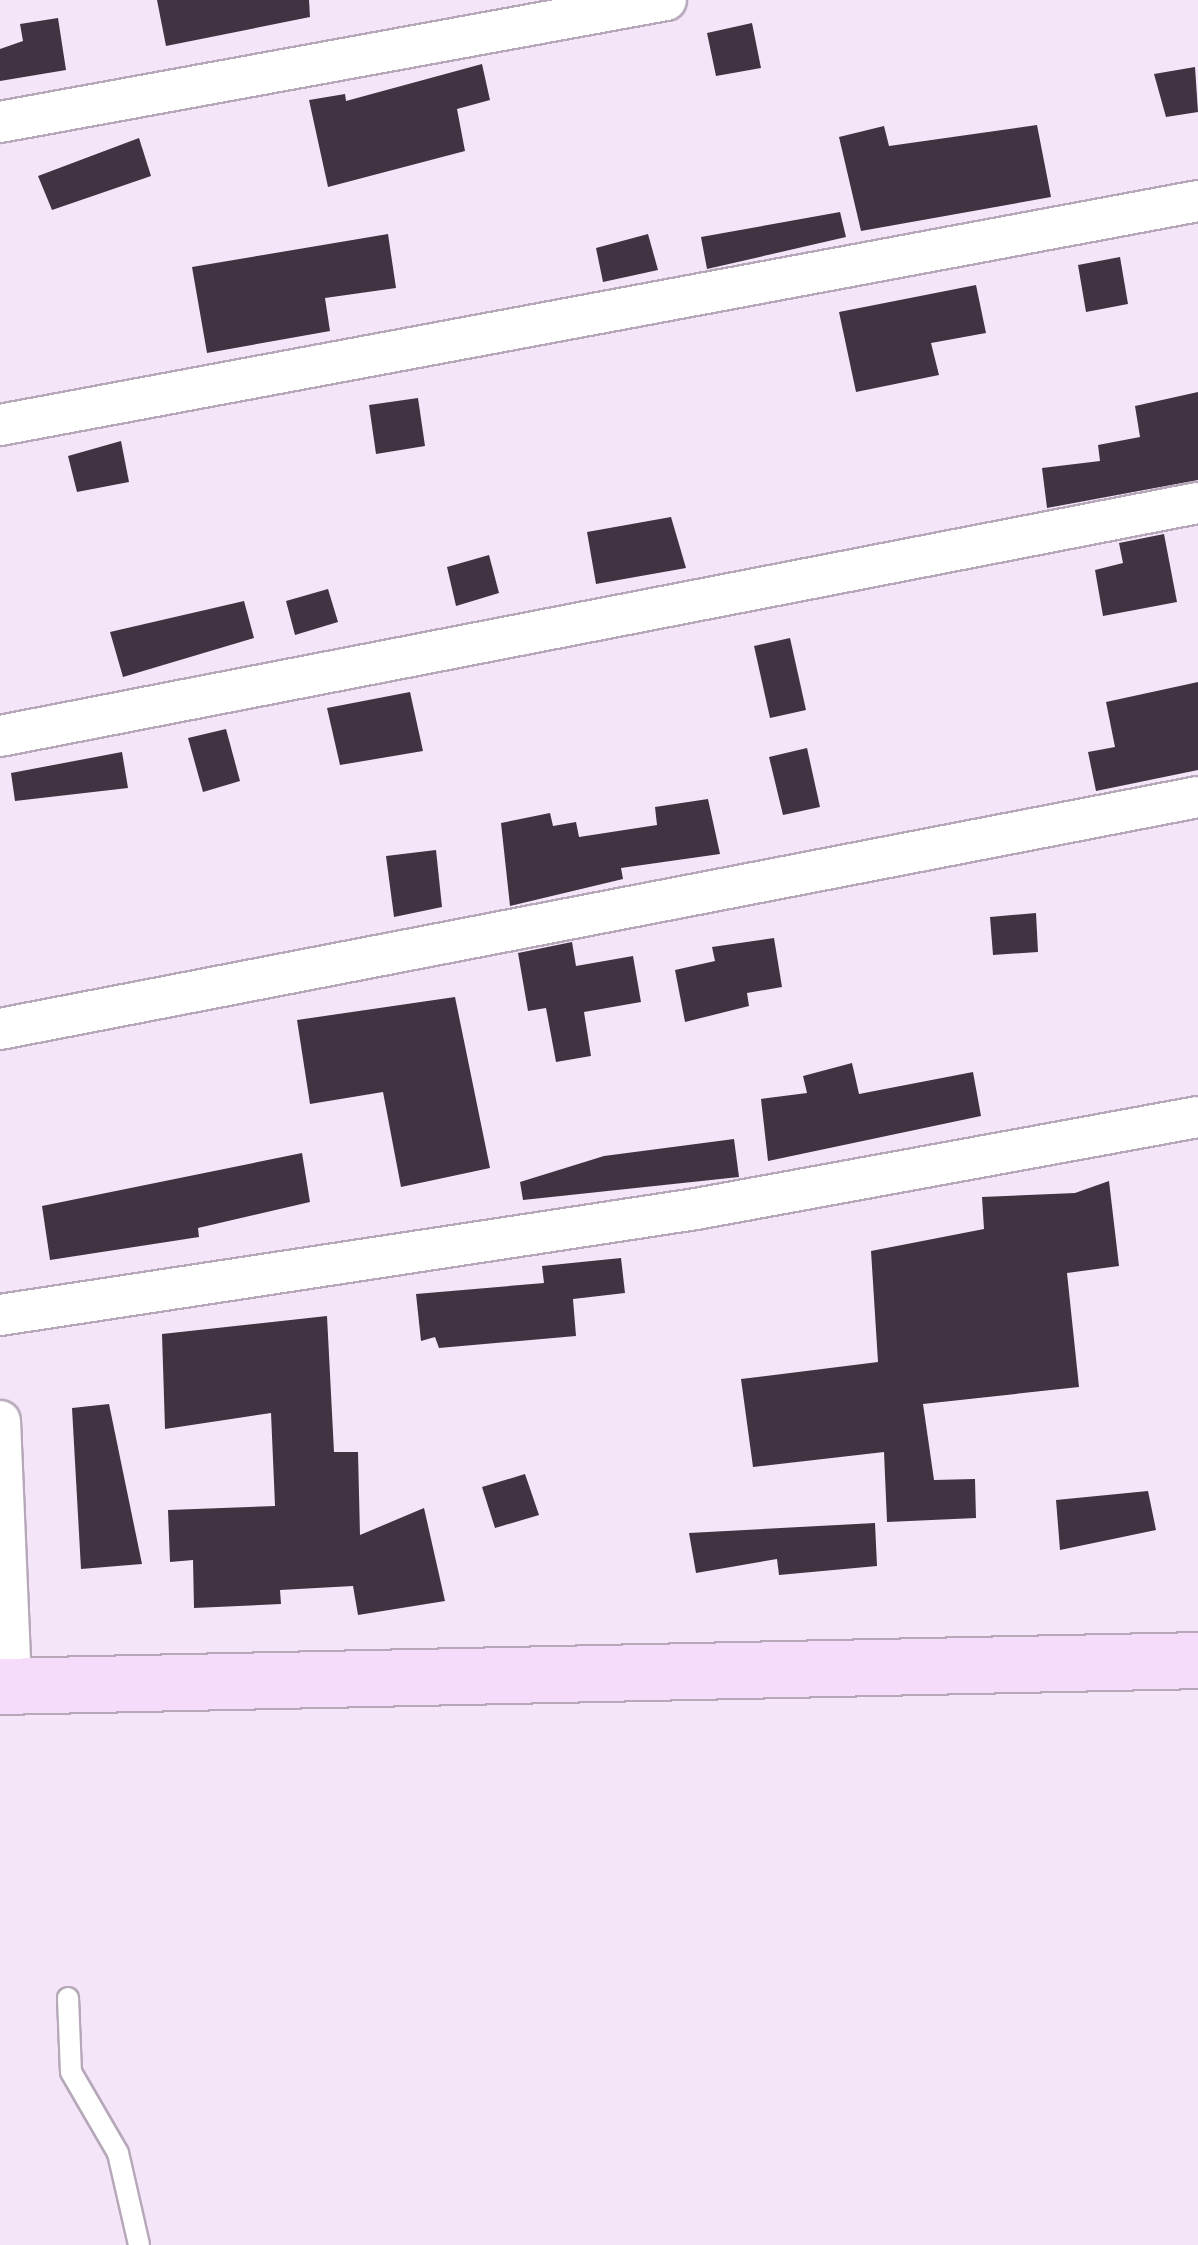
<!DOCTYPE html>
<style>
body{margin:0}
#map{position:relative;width:1198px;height:2245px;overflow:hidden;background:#f4e6f8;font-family:"Space Grotesk",sans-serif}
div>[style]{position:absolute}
.building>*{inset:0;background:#403443}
.roads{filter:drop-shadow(2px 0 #b6a8b9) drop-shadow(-2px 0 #b6a8b9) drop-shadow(0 2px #b6a8b9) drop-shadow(0 -2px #b6a8b9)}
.lane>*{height:20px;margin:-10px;padding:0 10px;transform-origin:10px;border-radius:10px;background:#fff}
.street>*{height:40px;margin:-20px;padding:0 20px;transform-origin:20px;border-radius:20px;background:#fff}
.secondary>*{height:55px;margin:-27.5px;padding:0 27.5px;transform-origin:27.5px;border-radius:27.5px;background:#f4dcfa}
span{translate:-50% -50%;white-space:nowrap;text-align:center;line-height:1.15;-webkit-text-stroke:10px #f4e6f8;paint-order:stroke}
</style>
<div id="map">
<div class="building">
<i style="clip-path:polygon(157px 0,309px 0,310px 17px,166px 46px)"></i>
<i style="clip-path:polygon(58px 18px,66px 70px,0 81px,0 49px,23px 41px,20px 24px)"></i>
<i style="clip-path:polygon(752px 23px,761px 68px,716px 76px,707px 33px)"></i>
<i style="clip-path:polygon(482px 64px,490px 100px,457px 109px,465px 151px,328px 187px,309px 100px,345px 94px,346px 101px)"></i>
<i style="clip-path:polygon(1195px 67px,1198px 112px,1166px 117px,1154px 74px)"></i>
<i style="clip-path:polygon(1037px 125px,1051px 197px,861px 231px,839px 137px,884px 126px,889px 146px)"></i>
<i style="clip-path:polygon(139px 138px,151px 176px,52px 210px,38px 176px)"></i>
<i style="clip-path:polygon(840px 212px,846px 237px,707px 269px,701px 237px)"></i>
<i style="clip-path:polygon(388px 234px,396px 288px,325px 298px,330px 331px,207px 353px,192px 267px)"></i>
<i style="clip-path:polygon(648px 234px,658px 270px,603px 282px,596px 248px)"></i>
<i style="clip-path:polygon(1120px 257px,1128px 304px,1086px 312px,1078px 265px)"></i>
<i style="clip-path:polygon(976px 285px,986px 333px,931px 343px,939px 375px,856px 392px,839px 312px)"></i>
<i style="clip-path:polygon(1198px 392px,1198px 480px,1047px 508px,1042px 468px,1100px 461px,1098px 445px,1140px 437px,1135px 406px)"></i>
<i style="clip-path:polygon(418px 398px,425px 446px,376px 454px,369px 405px)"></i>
<i style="clip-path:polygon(121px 441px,129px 482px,77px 492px,68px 456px)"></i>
<i style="clip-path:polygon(671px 517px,686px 568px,596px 584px,587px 532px)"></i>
<i style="clip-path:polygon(1164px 534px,1177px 602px,1103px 616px,1095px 570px,1123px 563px,1119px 543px)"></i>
<i style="clip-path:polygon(489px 555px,499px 593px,456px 606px,447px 567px)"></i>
<i style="clip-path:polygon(328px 589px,338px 622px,295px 635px,286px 601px)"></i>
<i style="clip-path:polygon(244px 601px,254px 638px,123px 677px,110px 632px)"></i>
<i style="clip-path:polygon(790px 638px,806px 710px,770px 718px,754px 646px)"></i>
<i style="clip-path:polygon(1198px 682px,1198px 770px,1096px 791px,1088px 752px,1115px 747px,1106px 702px)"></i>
<i style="clip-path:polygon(410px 692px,423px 751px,340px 765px,327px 708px)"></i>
<i style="clip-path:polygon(226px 729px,240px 781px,203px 792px,188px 738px)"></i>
<i style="clip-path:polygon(807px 748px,820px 807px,783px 815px,769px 757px)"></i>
<i style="clip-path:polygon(122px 752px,128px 788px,15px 801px,11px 773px)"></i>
<i style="clip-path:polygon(708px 799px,720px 854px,621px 868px,623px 879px,510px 906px,501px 823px,550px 813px,553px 826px,576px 822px,579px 837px,657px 825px,655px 807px)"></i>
<i style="clip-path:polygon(436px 850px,442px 907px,394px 917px,386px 856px)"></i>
<i style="clip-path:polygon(1036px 913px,1038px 952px,993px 955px,990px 917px)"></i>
<i style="clip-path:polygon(774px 938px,782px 987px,747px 993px,749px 1006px,685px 1022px,675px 970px,715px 961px,712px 947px)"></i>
<i style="clip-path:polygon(572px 942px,576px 966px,633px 956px,641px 1002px,584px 1012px,591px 1056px,556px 1062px,546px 1008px,528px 1011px,518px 953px)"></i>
<i style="clip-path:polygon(455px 997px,490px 1168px,401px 1187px,383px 1092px,310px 1104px,297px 1020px)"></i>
<i style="clip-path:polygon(852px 1063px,859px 1094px,973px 1072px,981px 1116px,768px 1161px,761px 1099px,807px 1093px,803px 1076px)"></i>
<i style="clip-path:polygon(734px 1139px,739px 1177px,523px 1200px,520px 1182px,604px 1156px)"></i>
<i style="clip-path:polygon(302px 1153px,310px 1202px,198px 1228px,199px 1237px,50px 1260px,42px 1206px)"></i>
<i style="clip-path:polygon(1109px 1181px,1119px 1266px,1067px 1273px,1079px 1387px,923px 1404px,934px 1480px,975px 1479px,976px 1518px,887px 1522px,884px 1452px,753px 1467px,741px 1379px,878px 1362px,871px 1251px,984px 1229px,982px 1197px,1075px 1193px)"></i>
<i style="clip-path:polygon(621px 1258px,625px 1293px,573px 1299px,576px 1336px,439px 1348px,435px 1337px,421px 1341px,416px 1294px,544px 1283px,542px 1266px)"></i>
<i style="clip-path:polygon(327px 1316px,334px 1452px,358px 1452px,360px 1535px,424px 1508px,445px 1601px,358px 1615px,353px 1586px,280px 1590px,281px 1604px,194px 1608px,193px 1560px,170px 1562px,168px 1510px,275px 1506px,271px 1413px,165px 1429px,162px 1334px)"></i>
<i style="clip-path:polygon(109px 1404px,142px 1564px,81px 1569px,72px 1408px)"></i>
<i style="clip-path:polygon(525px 1474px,539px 1515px,495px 1528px,482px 1487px)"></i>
<i style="clip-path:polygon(1148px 1491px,1156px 1530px,1060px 1550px,1056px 1500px)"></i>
<i style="clip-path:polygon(875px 1523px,877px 1566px,779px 1575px,777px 1559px,696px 1573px,689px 1533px)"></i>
</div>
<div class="roads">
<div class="lane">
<i style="left:68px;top:1998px;width:74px;rotate:87.7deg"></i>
<i style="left:71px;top:2072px;width:94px;rotate:59.9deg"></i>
<i style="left:118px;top:2153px;width:94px;rotate:77.1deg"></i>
</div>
<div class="street">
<i style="left:0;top:122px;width:677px;rotate:-10.38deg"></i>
<i style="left:0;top:425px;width:1219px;rotate:-10.59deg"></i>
<i style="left:0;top:736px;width:1220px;rotate:-11.01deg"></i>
<i style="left:0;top:1029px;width:1220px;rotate:-10.96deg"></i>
<i style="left:0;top:1315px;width:704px;rotate:-8.66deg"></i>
<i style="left:696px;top:1209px;width:510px;rotate:-10.39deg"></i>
<i style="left:0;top:1421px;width:265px;rotate:87.6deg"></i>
</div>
<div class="secondary">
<i style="left:0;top:1686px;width:1198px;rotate:-1.24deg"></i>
</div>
</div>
</div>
